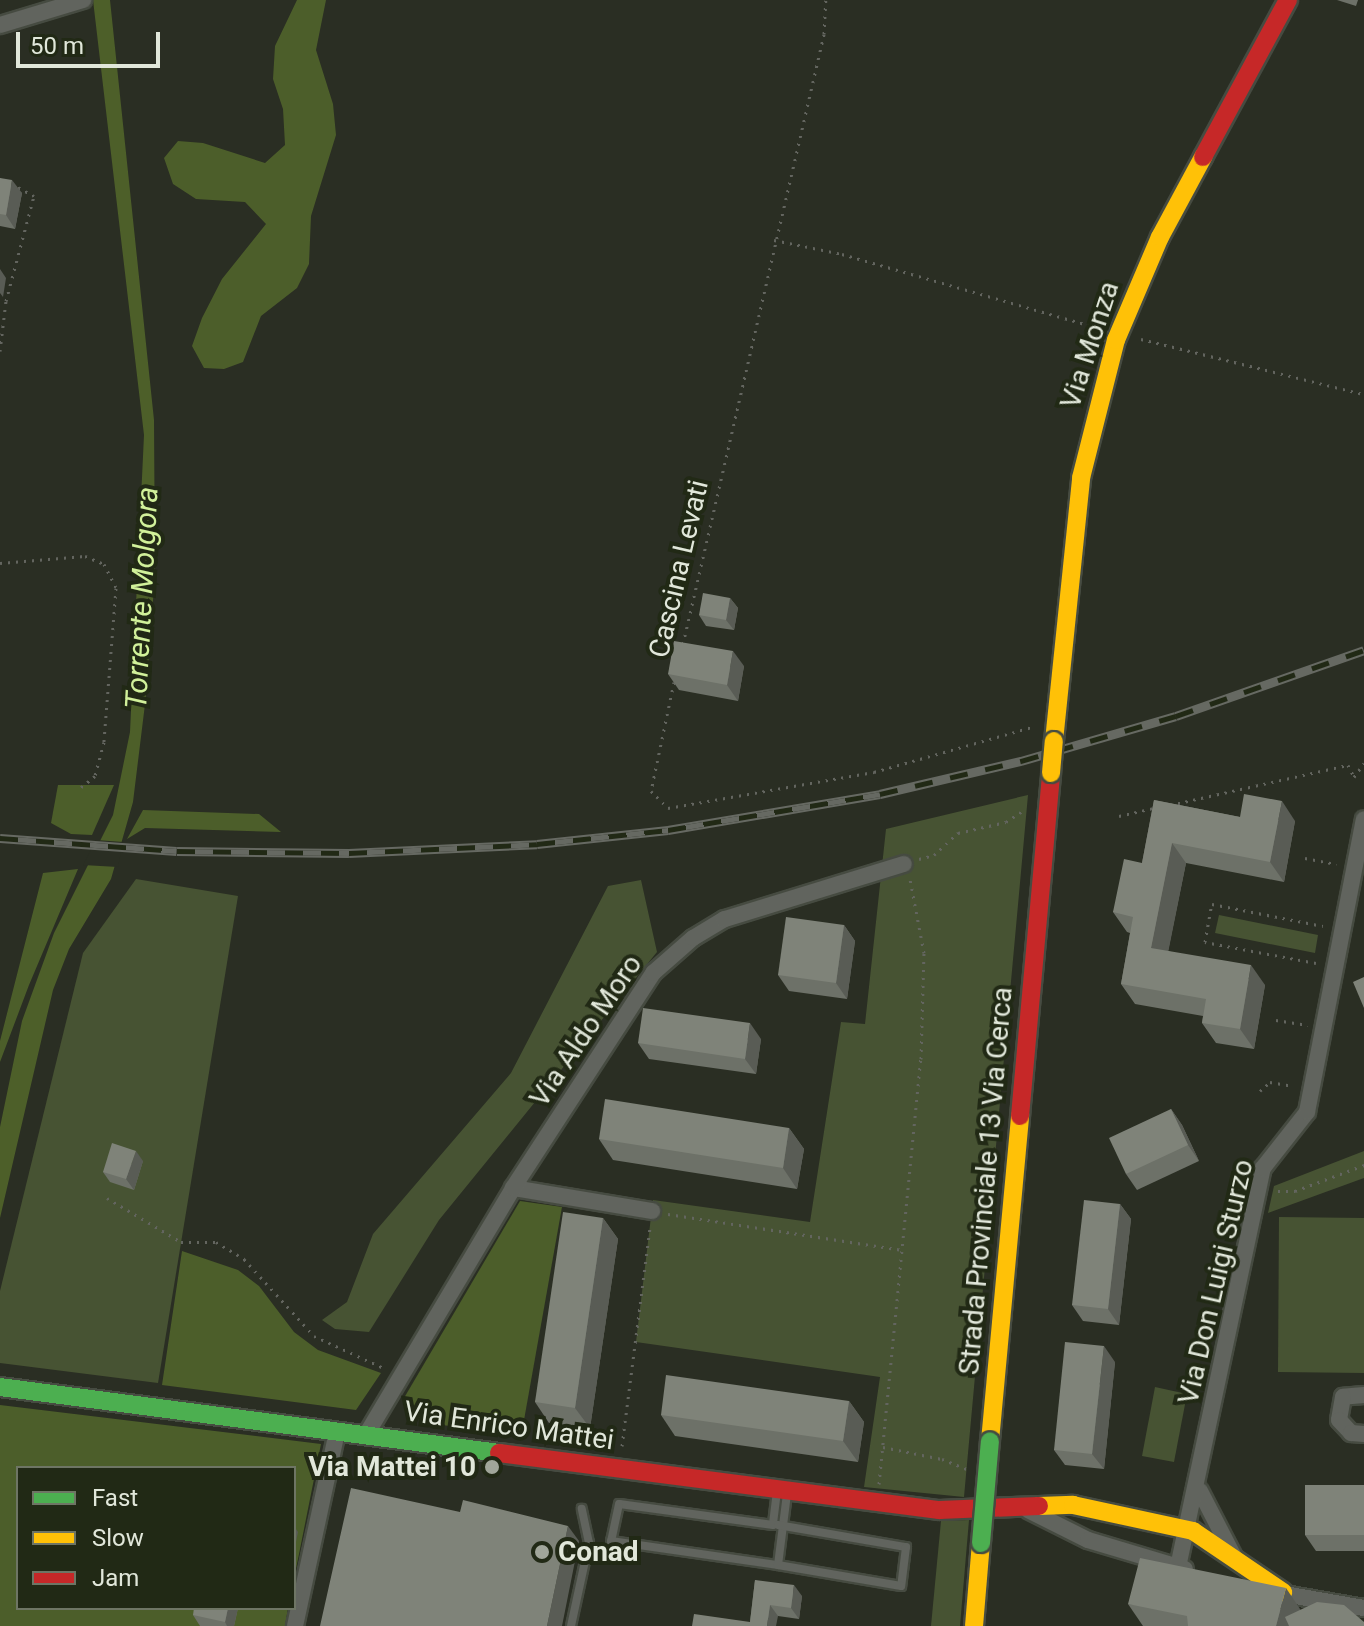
<!DOCTYPE html>
<style>
body{margin:0}
#map{position:relative;width:1364px;height:1626px;overflow:hidden;background:#2a2e23;font-family:Roboto,sans-serif}
div>[style]{position:absolute}
.green>*{inset:0;background:#475333}
.forest>*{inset:0;background:#4c5e2a}
.water>*{inset:0;background:#4d5f29}
.pier>*{inset:0;background:#2a2e23}
.path>*{height:3px;margin-top:-1.5px;transform-origin:0;background:repeating-linear-gradient(90deg,#63655f 0 2px,transparent 0 8px)}
.roads{filter:drop-shadow(2px 0 #464b41) drop-shadow(-2px 0 #464b41) drop-shadow(0 2px #464b41) drop-shadow(0 -2px #464b41)}
.lane>*{height:8px;margin:-4px;padding:0 4px;transform-origin:4px;border-radius:4px;background:#61645e}
.street>*{height:16px;margin:-8px;padding:0 8px;transform-origin:8px;border-radius:8px;background:#61645e}
.fast>*{height:18px;margin:-9px;padding:0 9px;transform-origin:9px;border-radius:9px;background:#4caf50}
.slow>*{height:18px;margin:-9px;padding:0 9px;transform-origin:9px;border-radius:9px;background:#ffc107}
.jam>*{height:18px;margin:-9px;padding:0 9px;transform-origin:9px;border-radius:9px;background:#c62828}
.rail>*{height:9px;margin-top:-4.5px;transform-origin:0;background:repeating-linear-gradient(90deg,#212915 0 18px,#666962 0 36px);box-sizing:border-box;border-block:2px solid #666962}
.bridges{filter:drop-shadow(2px 0 #464b41) drop-shadow(-2px 0 #464b41) drop-shadow(0 2px #464b41) drop-shadow(0 -2px #464b41)}
.fast-bridge>*{height:18px;margin:-9px;padding:0 9px;transform-origin:9px;border-radius:9px;background:#4caf50}
.slow-bridge>*{height:18px;margin:-9px;padding:0 9px;transform-origin:9px;border-radius:9px;background:#ffc107}
.wall>*{inset:0;background:#6d7168}
.shaded-wall>*{inset:0;background:#595c55}
.building>*{inset:0;background:#7f8379}
.dots>*{width:22px;height:22px;translate:-50% -50%;box-sizing:border-box;border:4px solid #212915;border-radius:50%}
span{translate:-50% -50%;white-space:nowrap;text-align:center;line-height:1.15;-webkit-text-stroke:8px #212915;paint-order:stroke}
.street-label{font-size:28px;color:#e1e7da}
.poi-label{font-size:28px;color:#e1e7da;font-weight:700}
.right{translate:-100% -50%;text-align:right}
.left{translate:0 -50%;text-align:left}
.water-label{font-size:30px;color:#d1f19a;font-style:italic}
.legend{position:absolute;left:16px;top:1466px;width:280px;height:144px;box-sizing:border-box;background:#212915;border:2px solid #6e7564;margin:0;padding:10px 14px;list-style:none;font-size:24px;color:#e1e7da}
.legend li{display:flex;align-items:center;gap:16px;height:40px}
.legend b{width:40px;border:2px solid #6e7564}
.scale{position:absolute;left:16px;top:32px;width:144px;height:36px;box-sizing:border-box;border:4px solid #e1e7da;border-top:0;padding-left:10px;font-size:24px;line-height:28px;white-space:nowrap;color:#e1e7da;-webkit-text-stroke:6px #212915;paint-order:stroke}
</style>
<div id="map">
<div class="green">
<i style="clip-path:polygon(1028px 795px,964px 1497px,864px 1487px,880px 1377px,636px 1342px,653px 1200px,810px 1222px,841px 1022px,865px 1024px,886px 829px)"></i>
<i style="clip-path:polygon(136px 879px,238px 896px,158px 1383px,0 1363px,0 1291px,83px 953px)"></i>
<i style="clip-path:polygon(641px 880px,657px 952px,439px 1220px,369px 1332px,335px 1329px,322px 1320px,347px 1302px,373px 1234px,511px 1073px,608px 886px)"></i>
<i style="clip-path:polygon(1219px 915px,1318px 935px,1315px 953px,1215px 933px)"></i>
<i style="clip-path:polygon(1364px 1151px,1364px 1178px,1268px 1213px,1274px 1186px)"></i>
<i style="clip-path:polygon(1279px 1217px,1364px 1218px,1364px 1373px,1278px 1372px)"></i>
<i style="clip-path:polygon(1155px 1387px,1187px 1394px,1174px 1462px,1142px 1456px)"></i>
<i style="clip-path:polygon(969px 1520px,960px 1626px,931px 1626px,941px 1521px)"></i>
</div>
<div class="forest">
<i style="clip-path:polygon(297px 0,326px 0,316px 50px,333px 104px,336px 135px,311px 216px,309px 264px,297px 288px,261px 316px,243px 362px,224px 369px,204px 368px,192px 346px,202px 318px,222px 279px,266px 224px,245px 202px,196px 199px,173px 184px,164px 158px,178px 141px,203px 143px,265px 163px,285px 145px,283px 109px,273px 79px,275px 46px)"></i>
<i style="clip-path:polygon(58px 785px,114px 785px,92px 835px,71px 834px,51px 823px)"></i>
<i style="clip-path:polygon(143px 810px,259px 814px,281px 832px,145px 828px,127px 839px)"></i>
<i style="clip-path:polygon(78px 869px,29px 985px,0 1062px,0 1041px,43px 873px)"></i>
<i style="clip-path:polygon(520px 1201px,562px 1207px,521px 1437px,423px 1422px,404px 1398px)"></i>
<i style="clip-path:polygon(182px 1251px,238px 1270px,259px 1286px,294px 1332px,318px 1350px,381px 1373px,356px 1410px,162px 1385px)"></i>
<i style="clip-path:polygon(0 1405px,321px 1444px,294px 1579px,294px 1468px,18px 1468px,18px 1608px,288px 1608px,285px 1626px,0 1626px)"></i>
</div>
<div class="water">
<i style="clip-path:polygon(93px 0,110px 0,154px 420px,155px 573px,146px 696px,133px 802px,111px 879px,69px 949px,53px 990px,0 1218px,0 1127px,22px 1021px,54px 933px,113px 815px,130px 732px,144px 435px)"></i>
</div>
<div class="pier">
<i style="clip-path:polygon(96px 840px,123px 842px,118px 867px,83px 865px)"></i>
</div>
<div class="path">
<i style="left:774px;top:240px;width:69px;rotate:11.6deg"></i>
<i style="left:842px;top:254px;width:267px;rotate:16.1deg"></i>
<i style="left:1141px;top:339px;width:230px;rotate:13.9deg"></i>
<i style="left:0;top:351px;width:50px;rotate:-83.2deg"></i>
<i style="left:6px;top:301px;width:109px;rotate:-75.1deg"></i>
<i style="left:34px;top:196px;width:21px;rotate:-151deg"></i>
<i style="left:0;top:563px;width:85px;rotate:-4.7deg"></i>
<i style="left:85px;top:556px;width:21px;rotate:23deg"></i>
<i style="left:104px;top:564px;width:27px;rotate:63deg"></i>
<i style="left:116px;top:588px;width:154px;rotate:94.5deg"></i>
<i style="left:104px;top:742px;width:35px;rotate:105deg"></i>
<i style="left:95px;top:776px;width:22px;rotate:141deg"></i>
<i style="left:683px;top:644px;width:626px;rotate:-76.98deg"></i>
<i style="left:824px;top:34px;width:34px;rotate:-87deg"></i>
<i style="left:674px;top:682px;width:111px;rotate:101.9deg"></i>
<i style="left:651px;top:791px;width:24px;rotate:45deg"></i>
<i style="left:668px;top:808px;width:209px;rotate:-9.9deg"></i>
<i style="left:874px;top:772px;width:167px;rotate:-15.9deg"></i>
<i style="left:1170px;top:805px;width:182px;rotate:-12.7deg"></i>
<i style="left:1348px;top:765px;width:13px;rotate:63deg"></i>
<i style="left:1354px;top:777px;width:17px;rotate:-54deg"></i>
<i style="left:1119px;top:816px;width:36px;rotate:-13deg"></i>
<i style="left:1305px;top:858px;width:32px;rotate:11deg"></i>
<i style="left:919px;top:859px;width:16px;rotate:-15deg"></i>
<i style="left:934px;top:855px;width:33px;rotate:-43deg"></i>
<i style="left:958px;top:833px;width:49px;rotate:-12.9deg"></i>
<i style="left:1006px;top:822px;width:23px;rotate:-34deg"></i>
<i style="left:1316px;top:963px;width:113px;rotate:-169.3deg"></i>
<i style="left:1205px;top:942px;width:39px;rotate:-80deg"></i>
<i style="left:1212px;top:904px;width:113px;rotate:11.2deg"></i>
<i style="left:1276px;top:1020px;width:32px;rotate:9deg"></i>
<i style="left:1260px;top:1091px;width:13px;rotate:-42deg"></i>
<i style="left:1270px;top:1082px;width:22px;rotate:10deg"></i>
<i style="left:1278px;top:1191px;width:17px"></i>
<i style="left:1295px;top:1191px;width:74px;rotate:-20.6deg"></i>
<i style="left:107px;top:1198px;width:86px;rotate:30.7deg"></i>
<i style="left:181px;top:1242px;width:35px"></i>
<i style="left:216px;top:1242px;width:33px;rotate:31deg"></i>
<i style="left:244px;top:1259px;width:104px;rotate:47.7deg"></i>
<i style="left:314px;top:1336px;width:77px;rotate:24.6deg"></i>
<i style="left:668px;top:1214px;width:239px;rotate:8.7deg"></i>
<i style="left:622px;top:1446px;width:221px;rotate:-82.7deg"></i>
<i style="left:883px;top:1447px;width:60px;rotate:11.5deg"></i>
<i style="left:942px;top:1459px;width:27px;rotate:22deg"></i>
<i style="left:879px;top:1484px;width:427px;rotate:-84.4deg"></i>
<i style="left:921px;top:1059px;width:106px;rotate:-88.4deg"></i>
<i style="left:924px;top:953px;width:75px;rotate:-100.7deg"></i>
</div>
<div class="roads">
<div class="lane">
<i style="left:777px;top:1491px;width:34px;rotate:97deg"></i>
<i style="left:773px;top:1525px;width:155px;rotate:-172.2deg"></i>
<i style="left:619px;top:1504px;width:38px;rotate:102deg"></i>
<i style="left:611px;top:1541px;width:169px;rotate:8.2deg"></i>
<i style="left:778px;top:1565px;width:72px;rotate:-82.8deg"></i>
<i style="left:778px;top:1525px;width:130px;rotate:9.8deg"></i>
<i style="left:906px;top:1547px;width:39px;rotate:97deg"></i>
<i style="left:901px;top:1586px;width:125px;rotate:-170.3deg"></i>
<i style="left:571px;top:1626px;width:85px;rotate:-77.8deg"></i>
<i style="left:589px;top:1543px;width:35px;rotate:-102deg"></i>
</div>
<div class="street">
<i style="left:0;top:25px;width:87px;rotate:-16.8deg"></i>
<i style="left:513px;top:1188px;width:141px;rotate:9.4deg"></i>
<i style="left:1364px;top:1395px;width:21px;rotate:175deg"></i>
<i style="left:1343px;top:1397px;width:23px;rotate:100deg"></i>
<i style="left:1339px;top:1420px;width:18px;rotate:47deg"></i>
<i style="left:1351px;top:1433px;width:13px;rotate:4deg"></i>
<i style="left:366px;top:1435px;width:287px;rotate:-59.2deg"></i>
<i style="left:513px;top:1188px;width:257px;rotate:-56.9deg"></i>
<i style="left:653px;top:973px;width:53px;rotate:-41.2deg"></i>
<i style="left:693px;top:938px;width:37px;rotate:-31deg"></i>
<i style="left:725px;top:919px;width:187px;rotate:-17.1deg"></i>
<i style="left:1200px;top:1491px;width:72px;rotate:62.7deg"></i>
<i style="left:1028px;top:1510px;width:67px;rotate:26.6deg"></i>
<i style="left:1088px;top:1540px;width:101px;rotate:16.6deg"></i>
<i style="left:1178px;top:1567px;width:408px;rotate:-78deg"></i>
<i style="left:1263px;top:1168px;width:71px;rotate:-51.8deg"></i>
<i style="left:1307px;top:1112px;width:298px;rotate:-79deg"></i>
<i style="left:1273px;top:1592px;width:92px;rotate:10deg"></i>
<i style="left:295px;top:1626px;width:199px;rotate:-77.8deg"></i>
</div>
<div class="fast">
<i style="left:0;top:1387px;width:503px;rotate:7.53deg"></i>
</div>
<div class="slow">
<i style="left:1054px;top:741px;width:264px;rotate:-84.1deg"></i>
<i style="left:1081px;top:478px;width:142px;rotate:-75.8deg"></i>
<i style="left:1116px;top:340px;width:112px;rotate:-66.9deg"></i>
<i style="left:1160px;top:237px;width:91px;rotate:-61.7deg"></i>
<i style="left:990px;top:1441px;width:326px;rotate:-84.7deg"></i>
<i style="left:1039px;top:1506px;width:34px;rotate:-2deg"></i>
<i style="left:1073px;top:1505px;width:123px;rotate:12.2deg"></i>
<i style="left:1193px;top:1531px;width:109px;rotate:34.1deg"></i>
<i style="left:974px;top:1626px;width:83px;rotate:-85.2deg"></i>
</div>
<div class="jam">
<i style="left:1203px;top:157px;width:179px;rotate:-61.6deg"></i>
<i style="left:1020px;top:1116px;width:344px;rotate:-84.8deg"></i>
<i style="left:499px;top:1453px;width:444px;rotate:7.4deg"></i>
<i style="left:939px;top:1510px;width:100px;rotate:-2.3deg"></i>
</div>
</div>
<div class="rail">
<i style="left:0;top:838px;width:177px;rotate:4.2deg"></i>
<i style="left:177px;top:851px;width:172px;rotate:0.7deg"></i>
<i style="left:349px;top:853px;width:188px;rotate:-2.7deg"></i>
<i style="left:537px;top:844px;width:132px;rotate:-6.1deg"></i>
<i style="left:668px;top:830px;width:215px;rotate:-9.6deg"></i>
<i style="left:880px;top:794px;width:145px;rotate:-13.2deg"></i>
<i style="left:1021px;top:761px;width:161px;rotate:-16.2deg"></i>
<i style="left:1176px;top:716px;width:199px;rotate:-19.3deg"></i>
</div>
<div class="bridges">
<div class="fast-bridge">
<i style="left:981px;top:1543px;width:102px;rotate:-85deg"></i>
</div>
<div class="slow-bridge">
<i style="left:1051px;top:773px;width:32px;rotate:-85deg"></i>
</div>
</div>
<div class="wall">
<i style="clip-path:polygon(1337px 0,1358px 0,1356px 6px)"></i>
<i style="clip-path:polygon(0 178px,22px 193px,15px 229px,0 226px)"></i>
<i style="clip-path:polygon(730px 598px,738px 608px,734px 630px,706px 626px,699px 615px)"></i>
<i style="clip-path:polygon(744px 666px,738px 701px,679px 690px,668px 674px)"></i>
<i style="clip-path:polygon(1154px 800px,1240px 817px,1295px 821px,1284px 882px,1186px 863px,1168px 951px,1265px 985px,1254px 1049px,1216px 1043px,1202px 1023px,1203px 1016px,1135px 1004px,1121px 984px,1130px 933px,1127px 932px,1113px 912px,1142px 863px)"></i>
<i style="clip-path:polygon(844px 925px,855px 941px,847px 999px,789px 991px,778px 975px)"></i>
<i style="clip-path:polygon(761px 1039px,756px 1074px,649px 1059px,638px 1043px)"></i>
<i style="clip-path:polygon(1171px 1109px,1182px 1125px,1199px 1161px,1137px 1190px,1126px 1174px)"></i>
<i style="clip-path:polygon(789px 1128px,804px 1149px,797px 1189px,613px 1160px,599px 1139px)"></i>
<i style="clip-path:polygon(143px 1161px,134px 1190px,110px 1182px,103px 1172px)"></i>
<i style="clip-path:polygon(1120px 1204px,1131px 1219px,1119px 1325px,1083px 1321px,1072px 1305px)"></i>
<i style="clip-path:polygon(603px 1218px,618px 1239px,590px 1428px,549px 1423px,535px 1402px)"></i>
<i style="clip-path:polygon(1115px 1362px,1104px 1469px,1065px 1465px,1054px 1450px)"></i>
<i style="clip-path:polygon(849px 1401px,864px 1422px,858px 1462px,675px 1436px,661px 1415px)"></i>
<i style="clip-path:polygon(1364px 1485px,1364px 1551px,1316px 1551px,1305px 1535px)"></i>
<i style="clip-path:polygon(755px 1580px,802px 1596px,799px 1619px,778px 1616px,750px 1622px)"></i>
<i style="clip-path:polygon(1128px 1604px,1301px 1610px,1364px 1626px,1143px 1626px)"></i>
<i style="clip-path:polygon(238px 1608px,234px 1626px,200px 1626px,193px 1615px)"></i>
</div>
<div class="shaded-wall">
<i style="clip-path:polygon(12px 180px,22px 193px,15px 229px,6px 215px)"></i>
<i style="clip-path:polygon(0 269px,6px 278px,3px 297px,0 293px)"></i>
<i style="clip-path:polygon(730px 598px,738px 608px,734px 630px,726px 620px)"></i>
<i style="clip-path:polygon(733px 651px,744px 666px,738px 701px,727px 685px)"></i>
<i style="clip-path:polygon(1282px 801px,1295px 821px,1284px 882px,1270px 862px)"></i>
<i style="clip-path:polygon(1172px 843px,1186px 863px,1165px 968px,1151px 948px)"></i>
<i style="clip-path:polygon(844px 925px,855px 941px,847px 999px,836px 983px)"></i>
<i style="clip-path:polygon(1251px 965px,1265px 985px,1254px 1049px,1240px 1029px)"></i>
<i style="clip-path:polygon(750px 1023px,761px 1039px,756px 1074px,745px 1059px)"></i>
<i style="clip-path:polygon(1171px 1109px,1182px 1125px,1199px 1161px,1188px 1145px)"></i>
<i style="clip-path:polygon(789px 1128px,804px 1149px,797px 1189px,783px 1168px)"></i>
<i style="clip-path:polygon(136px 1151px,143px 1161px,134px 1190px,126px 1179px)"></i>
<i style="clip-path:polygon(1120px 1204px,1131px 1219px,1119px 1325px,1108px 1309px)"></i>
<i style="clip-path:polygon(603px 1218px,618px 1239px,590px 1428px,575px 1408px)"></i>
<i style="clip-path:polygon(1104px 1346px,1115px 1362px,1104px 1469px,1092px 1454px)"></i>
<i style="clip-path:polygon(849px 1401px,864px 1422px,858px 1462px,843px 1441px)"></i>
<i style="clip-path:polygon(294px 1526px,298px 1532px,294px 1552px)"></i>
<i style="clip-path:polygon(568px 1526px,579px 1541px,562px 1626px,547px 1626px)"></i>
<i style="clip-path:polygon(794px 1585px,802px 1596px,799px 1619px,791px 1608px)"></i>
<i style="clip-path:polygon(1286px 1588px,1304px 1615px,1301px 1626px,1276px 1626px)"></i>
<i style="clip-path:polygon(770px 1605px,778px 1616px,776px 1626px,767px 1626px)"></i>
<i style="clip-path:polygon(228px 1608px,238px 1608px,234px 1626px,227px 1626px,225px 1622px)"></i>
</div>
<div class="building">
<i style="clip-path:polygon(0 178px,12px 180px,6px 215px,0 214px)"></i>
<i style="clip-path:polygon(703px 593px,730px 598px,726px 620px,699px 615px)"></i>
<i style="clip-path:polygon(674px 641px,733px 651px,727px 685px,668px 674px)"></i>
<i style="clip-path:polygon(1244px 794px,1282px 801px,1270px 862px,1172px 843px,1151px 948px,1251px 965px,1240px 1029px,1202px 1023px,1206px 999px,1121px 984px,1133px 917px,1113px 912px,1124px 859px,1142px 863px,1154px 800px,1240px 817px)"></i>
<i style="clip-path:polygon(786px 917px,844px 925px,836px 983px,778px 975px)"></i>
<i style="clip-path:polygon(1364px 977px,1364px 1008px,1353px 982px)"></i>
<i style="clip-path:polygon(643px 1008px,750px 1023px,745px 1059px,638px 1043px)"></i>
<i style="clip-path:polygon(605px 1099px,789px 1128px,783px 1168px,599px 1139px)"></i>
<i style="clip-path:polygon(1171px 1109px,1188px 1145px,1126px 1174px,1109px 1138px)"></i>
<i style="clip-path:polygon(112px 1143px,136px 1151px,126px 1179px,103px 1172px)"></i>
<i style="clip-path:polygon(1084px 1200px,1120px 1204px,1108px 1309px,1072px 1305px)"></i>
<i style="clip-path:polygon(563px 1212px,603px 1218px,575px 1408px,535px 1402px)"></i>
<i style="clip-path:polygon(1065px 1342px,1104px 1346px,1092px 1454px,1054px 1450px)"></i>
<i style="clip-path:polygon(666px 1375px,849px 1401px,843px 1441px,661px 1415px)"></i>
<i style="clip-path:polygon(1305px 1485px,1364px 1485px,1364px 1535px,1305px 1535px)"></i>
<i style="clip-path:polygon(351px 1488px,460px 1512px,463px 1500px,568px 1526px,547px 1626px,320px 1626px)"></i>
<i style="clip-path:polygon(1140px 1558px,1286px 1588px,1276px 1626px,1188px 1626px,1187px 1616px,1128px 1604px)"></i>
<i style="clip-path:polygon(755px 1580px,794px 1585px,791px 1608px,770px 1605px,767px 1626px,692px 1626px,694px 1614px,750px 1622px)"></i>
<i style="clip-path:polygon(1317px 1602px,1344px 1605px,1364px 1622px,1364px 1626px,1289px 1626px,1285px 1617px)"></i>
<i style="clip-path:polygon(194px 1608px,228px 1608px,225px 1622px,193px 1615px)"></i>
</div>
<div class="dots">
<i style="left:492px;top:1467px;background:#a1a69a"></i>
<i style="left:542px;top:1552px;background:#a1a69a"></i>
</div>
<div class="street-label">
<span style="left:1090px;top:345px;rotate:-72deg">Via Monza</span>
<span style="left:679px;top:569px;rotate:-77deg">Cascina Levati</span>
<span style="left:586px;top:1031px;rotate:-56deg">Via Aldo Moro</span>
<span style="left:986px;top:1181px;rotate:-85deg">Strada Provinciale 13 Via Cerca</span>
<span style="left:1216px;top:1282px;rotate:-77deg">Via Don Luigi Sturzo</span>
<span style="left:509px;top:1426px;rotate:8deg">Via Enrico Mattei</span>
</div>
<div class="poi-label">
<span class="right" style="left:476px;top:1467px">Via Mattei 10</span>
<span class="left" style="left:558px;top:1552px">Conad</span>
</div>
<div class="water-label">
<span style="left:142px;top:598px;rotate:-87deg">Torrente Molgora</span>
</div>
<ul class="legend">
<li><b style="height:10px;background:#4caf50"></b>Fast</li>
<li><b style="height:10px;background:#ffc107"></b>Slow</li>
<li><b style="height:10px;background:#c62828"></b>Jam</li>
</ul>
<div class="scale">50 m</div>
</div>
